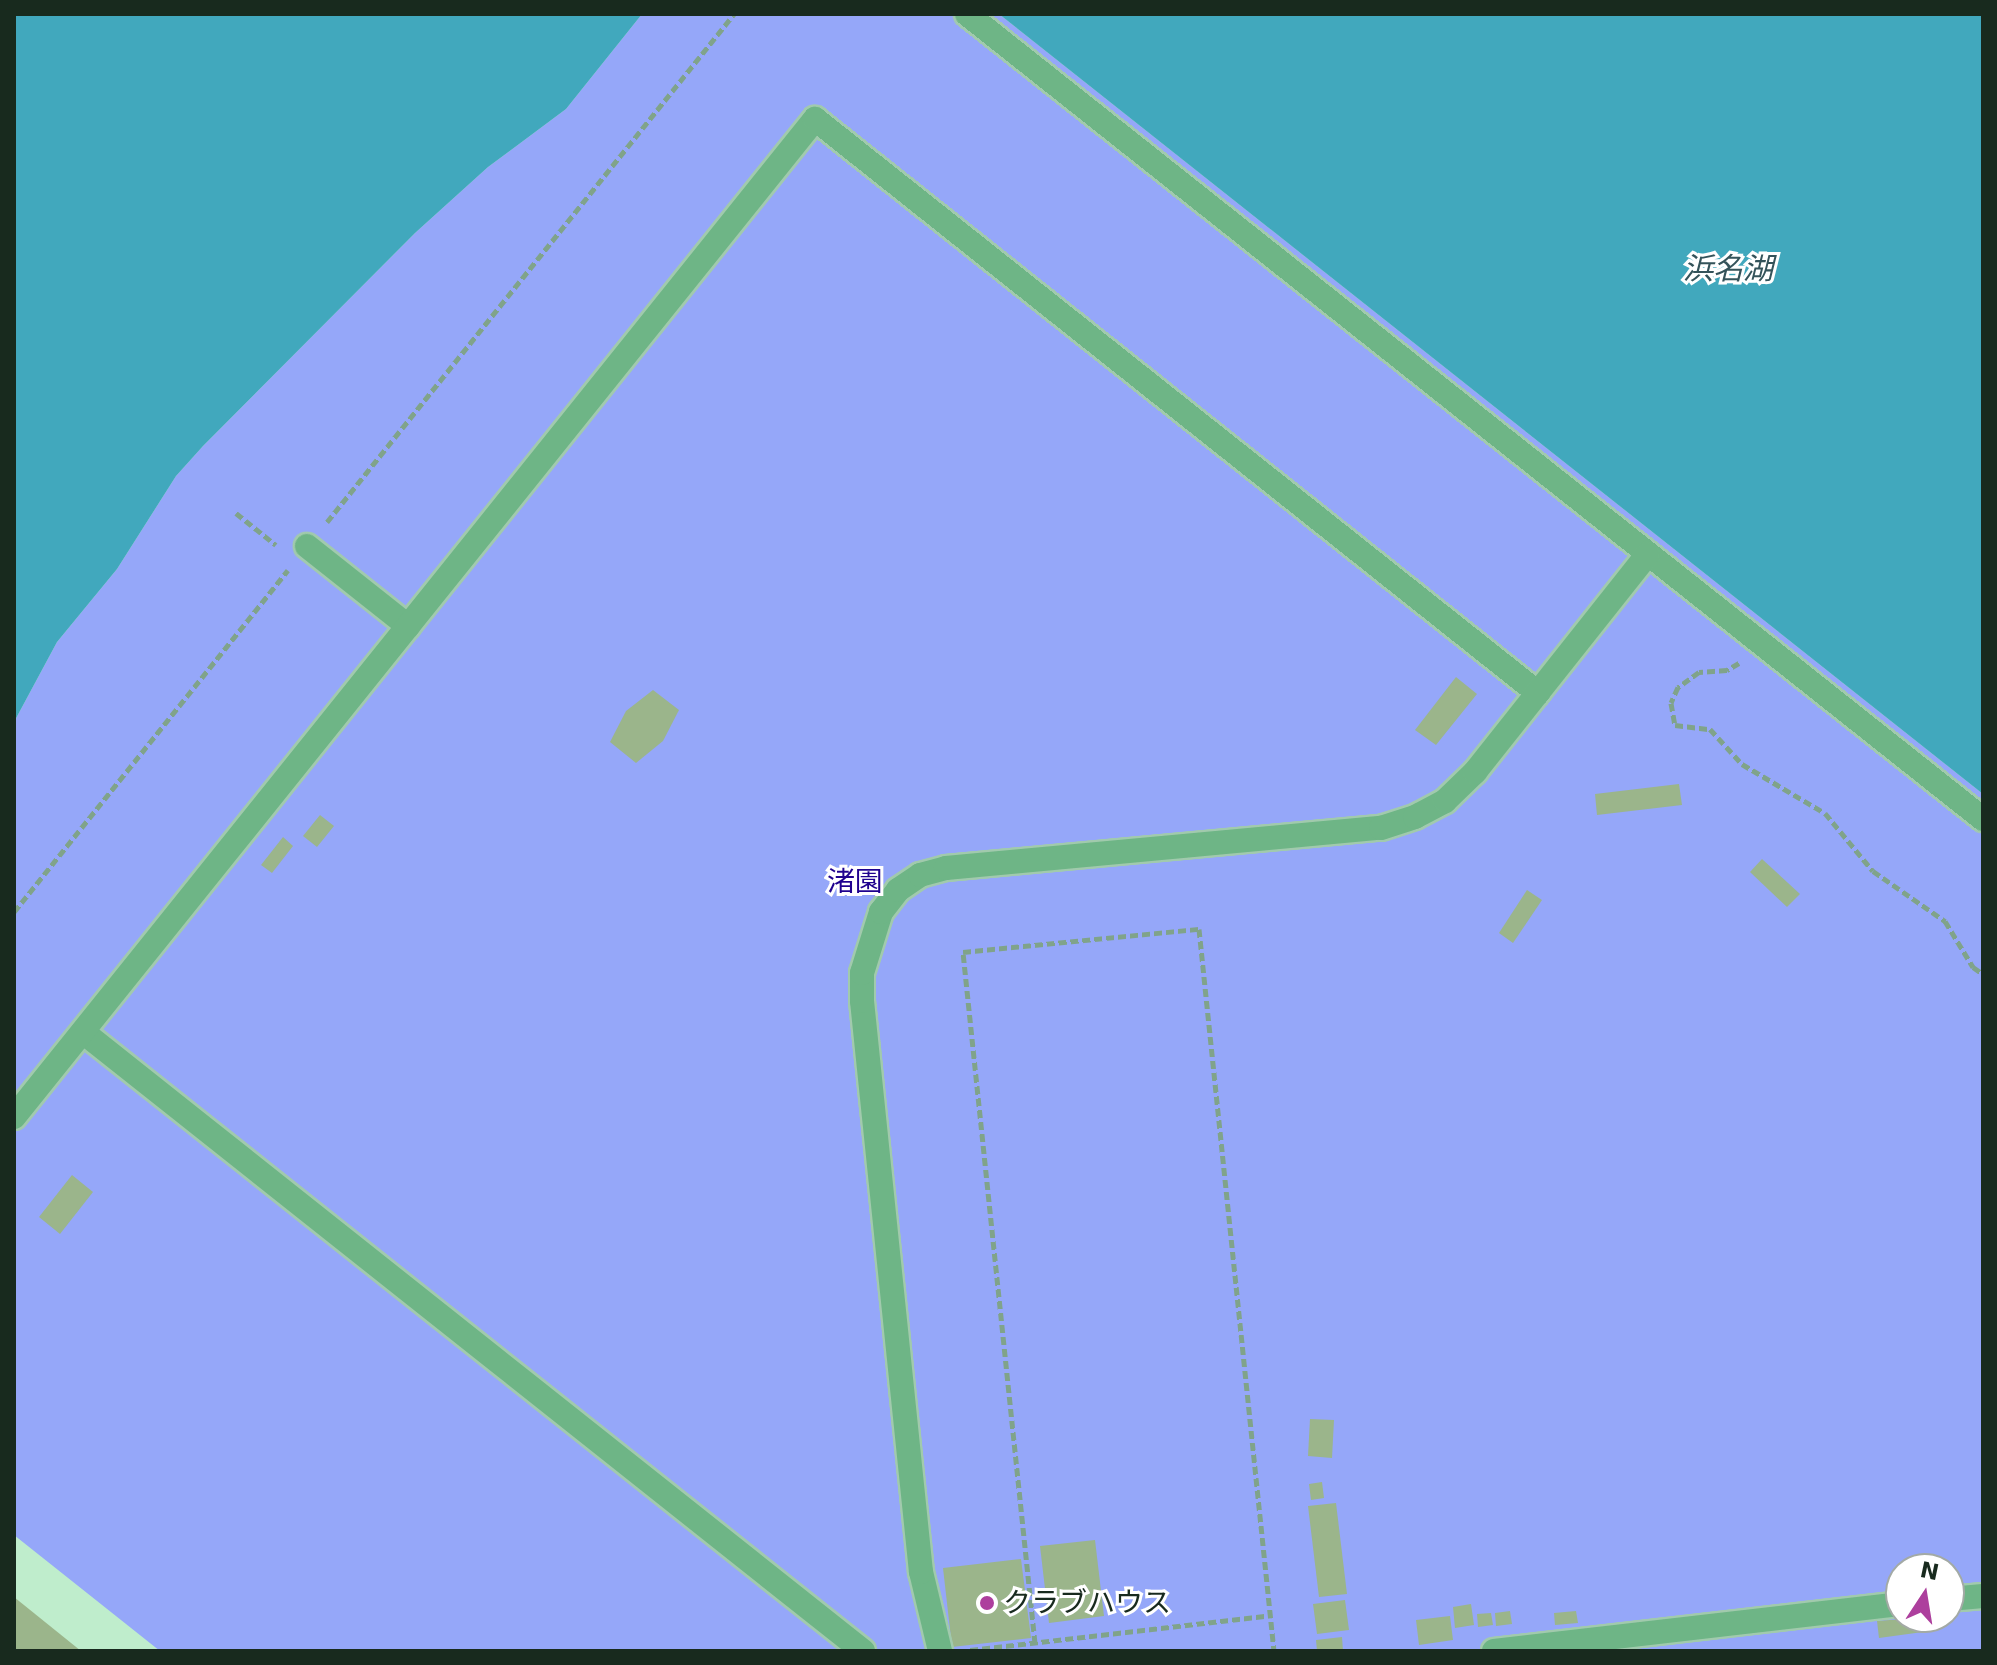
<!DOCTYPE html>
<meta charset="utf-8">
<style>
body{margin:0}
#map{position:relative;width:1997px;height:1665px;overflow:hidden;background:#bfedcc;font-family:"DejaVu Sans","Noto Sans JP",sans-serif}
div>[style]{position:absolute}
.green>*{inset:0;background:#95a7f9}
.water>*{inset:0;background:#41a8bd}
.building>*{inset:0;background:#9bb58b}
.path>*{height:5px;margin-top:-2.5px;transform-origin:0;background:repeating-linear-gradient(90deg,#80a38a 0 8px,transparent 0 12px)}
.roads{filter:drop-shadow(2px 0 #a1caad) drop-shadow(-2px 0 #a1caad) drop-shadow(0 2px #a1caad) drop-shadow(0 -2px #a1caad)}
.minor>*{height:24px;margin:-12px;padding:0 12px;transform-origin:12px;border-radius:12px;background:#6eb586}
.dots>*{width:22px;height:22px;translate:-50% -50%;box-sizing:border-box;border:4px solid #fff;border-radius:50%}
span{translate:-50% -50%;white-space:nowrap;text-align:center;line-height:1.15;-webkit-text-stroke:6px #fff;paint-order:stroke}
.park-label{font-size:28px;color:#1f018e}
.poi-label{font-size:28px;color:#182a1e}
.left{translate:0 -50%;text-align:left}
.water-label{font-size:30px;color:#34535a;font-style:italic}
.frame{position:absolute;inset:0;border:16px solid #182a1e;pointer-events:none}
.north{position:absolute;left:1885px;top:1553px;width:80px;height:80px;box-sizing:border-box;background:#fff;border:2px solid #a3aaa5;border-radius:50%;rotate:12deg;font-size:22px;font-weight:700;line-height:32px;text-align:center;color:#182a1e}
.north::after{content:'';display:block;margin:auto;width:28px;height:36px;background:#ad3f9d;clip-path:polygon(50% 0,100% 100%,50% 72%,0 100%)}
</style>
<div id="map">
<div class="green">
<i style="clip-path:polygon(evenodd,642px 14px,999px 14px,1983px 794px,1983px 1651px,160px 1651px,14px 1535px,14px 722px,57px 642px,117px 569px,176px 476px,203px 446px,415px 233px,488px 167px,566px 109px,642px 14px,1901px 1569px,1949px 1569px,1949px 1617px,1901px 1617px,1901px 1569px)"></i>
</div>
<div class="water">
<i style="clip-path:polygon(14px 14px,642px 14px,566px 109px,488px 167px,415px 233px,203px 446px,176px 476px,117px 569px,57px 642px,14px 722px)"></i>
<i style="clip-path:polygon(999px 14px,1983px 14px,1983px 794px)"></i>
</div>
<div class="building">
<i style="clip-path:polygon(1456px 677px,1477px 694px,1436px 745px,1415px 730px)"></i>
<i style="clip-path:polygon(653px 690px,679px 710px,663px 741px,636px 763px,610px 742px,626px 711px)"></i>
<i style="clip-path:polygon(1679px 784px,1682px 805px,1597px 815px,1595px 794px)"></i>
<i style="clip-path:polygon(320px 815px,334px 826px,317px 847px,303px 836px)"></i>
<i style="clip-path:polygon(283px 837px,293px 846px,272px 873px,261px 865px)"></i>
<i style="clip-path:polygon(1762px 859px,1800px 894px,1787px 907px,1750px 872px)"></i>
<i style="clip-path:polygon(1527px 890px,1542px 900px,1513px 943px,1499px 933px)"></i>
<i style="clip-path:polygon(72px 1175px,93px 1192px,60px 1234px,39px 1217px)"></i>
<i style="clip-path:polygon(1310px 1419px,1334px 1420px,1332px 1458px,1308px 1456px)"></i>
<i style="clip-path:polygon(1322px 1482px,1324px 1498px,1311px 1500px,1309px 1484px)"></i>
<i style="clip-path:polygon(1336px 1503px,1347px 1594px,1319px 1597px,1308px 1506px)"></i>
<i style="clip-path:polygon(1095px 1540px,1104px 1616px,1049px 1623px,1040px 1546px)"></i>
<i style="clip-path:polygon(1021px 1559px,1031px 1638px,952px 1647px,943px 1568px)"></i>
<i style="clip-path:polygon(14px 1597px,81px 1651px,14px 1651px)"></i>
<i style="clip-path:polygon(1345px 1600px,1349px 1630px,1317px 1634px,1313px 1604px)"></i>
<i style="clip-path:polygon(1471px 1604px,1474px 1625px,1455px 1628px,1453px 1607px)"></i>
<i style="clip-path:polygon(1510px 1611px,1512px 1624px,1496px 1626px,1495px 1613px)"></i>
<i style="clip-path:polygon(1576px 1611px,1578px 1623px,1555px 1625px,1554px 1613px)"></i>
<i style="clip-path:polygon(1491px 1613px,1493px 1625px,1478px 1627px,1477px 1614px)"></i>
<i style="clip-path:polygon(1450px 1616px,1453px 1640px,1419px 1645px,1416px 1620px)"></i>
<i style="clip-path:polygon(1928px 1617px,1930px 1631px,1879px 1638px,1877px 1621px)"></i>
<i style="clip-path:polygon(1342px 1637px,1343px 1651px,1317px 1651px,1316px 1640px)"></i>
</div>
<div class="path">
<i style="left:236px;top:513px;width:51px;rotate:38.7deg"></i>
<i style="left:327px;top:522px;width:651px;rotate:-51.3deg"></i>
<i style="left:1739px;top:663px;width:14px;rotate:150deg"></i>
<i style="left:1727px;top:670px;width:28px;rotate:176deg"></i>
<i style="left:1699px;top:672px;width:26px;rotate:144deg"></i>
<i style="left:1678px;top:687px;width:17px;rotate:114deg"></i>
<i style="left:1671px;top:703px;width:22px;rotate:80deg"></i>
<i style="left:1675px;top:725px;width:35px;rotate:7deg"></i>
<i style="left:1710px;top:729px;width:47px;rotate:47.6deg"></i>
<i style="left:1742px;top:764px;width:96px;rotate:30.6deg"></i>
<i style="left:1825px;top:813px;width:75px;rotate:50.4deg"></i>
<i style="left:1873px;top:871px;width:88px;rotate:34.8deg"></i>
<i style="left:1945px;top:921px;width:54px;rotate:58.7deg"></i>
<i style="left:1973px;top:967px;width:12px;rotate:35deg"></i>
<i style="left:14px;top:912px;width:438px;rotate:-51.3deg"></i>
<i style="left:1035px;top:1643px;width:695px;rotate:-95.95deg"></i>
<i style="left:963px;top:952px;width:237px;rotate:-5.6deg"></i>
<i style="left:1199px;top:929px;width:726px;rotate:84.07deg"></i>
<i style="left:970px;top:1650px;width:303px;rotate:-6.6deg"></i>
</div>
<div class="roads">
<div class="minor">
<i style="left:967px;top:14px;width:1296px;rotate:38.39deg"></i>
<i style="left:307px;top:546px;width:129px;rotate:38.4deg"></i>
<i style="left:83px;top:1032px;width:996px;rotate:38.44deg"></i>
<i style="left:14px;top:1117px;width:1280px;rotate:-51.25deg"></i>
<i style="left:815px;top:119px;width:923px;rotate:38.45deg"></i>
<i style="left:1949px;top:1599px;width:34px;rotate:-5deg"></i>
<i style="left:940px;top:1651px;width:81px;rotate:-103.5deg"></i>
<i style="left:921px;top:1572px;width:574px;rotate:-95.9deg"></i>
<i style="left:862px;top:1001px;width:28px;rotate:-90deg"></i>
<i style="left:862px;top:973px;width:64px;rotate:-72.7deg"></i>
<i style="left:881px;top:912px;width:28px;rotate:-52deg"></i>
<i style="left:898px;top:890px;width:27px;rotate:-34deg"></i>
<i style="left:920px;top:875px;width:27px;rotate:-15deg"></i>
<i style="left:946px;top:868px;width:437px;rotate:-5.3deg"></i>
<i style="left:1381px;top:828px;width:36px;rotate:-18deg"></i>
<i style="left:1415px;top:817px;width:34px;rotate:-28deg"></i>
<i style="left:1445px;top:801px;width:42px;rotate:-44deg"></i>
<i style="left:1475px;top:772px;width:278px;rotate:-51.6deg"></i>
<i style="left:1494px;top:1651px;width:410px;rotate:-6.6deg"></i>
</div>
</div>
<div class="dots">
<i style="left:987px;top:1603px;background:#ad3f9d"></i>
</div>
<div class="park-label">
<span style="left:855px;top:882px">渚園</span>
</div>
<div class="poi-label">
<span class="left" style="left:1003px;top:1603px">クラブハウス</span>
</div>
<div class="water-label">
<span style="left:1728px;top:269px">浜名湖</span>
</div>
<div class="frame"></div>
<div class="north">N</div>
</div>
